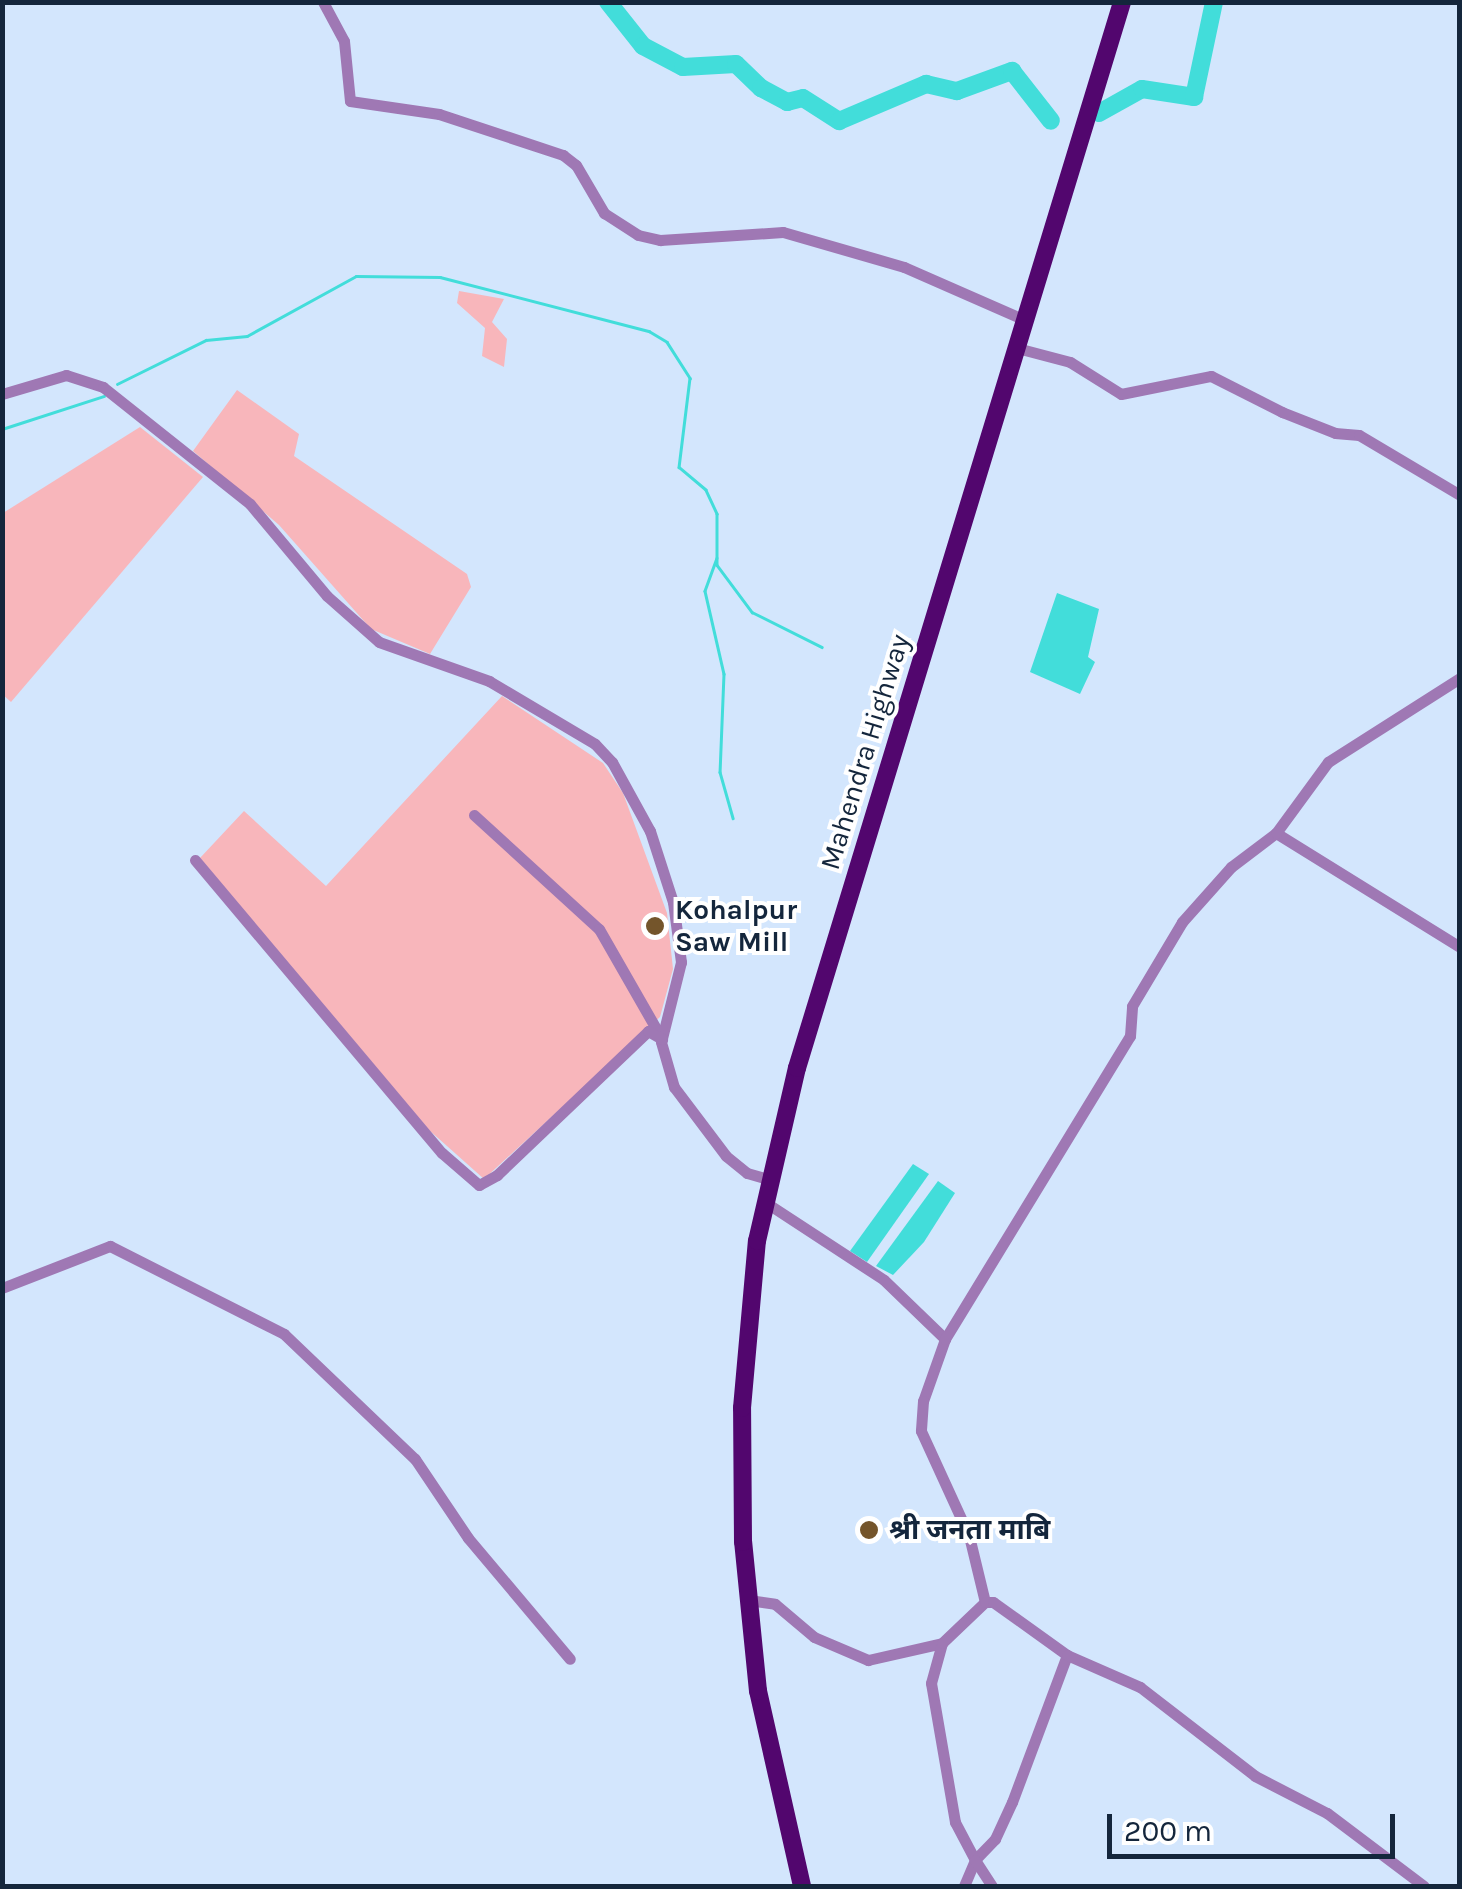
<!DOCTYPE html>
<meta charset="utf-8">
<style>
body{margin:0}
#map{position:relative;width:1462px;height:1889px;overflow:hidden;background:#d3e6fd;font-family:Karla,"Noto Sans Devanagari",sans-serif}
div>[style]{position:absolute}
.green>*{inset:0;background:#f8b6bb}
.water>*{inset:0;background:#42ddda}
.stream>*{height:2.5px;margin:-1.25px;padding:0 1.25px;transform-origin:1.25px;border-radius:1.25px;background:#42ddda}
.river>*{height:18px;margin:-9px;padding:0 9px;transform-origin:9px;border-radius:9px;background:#42ddda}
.minor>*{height:11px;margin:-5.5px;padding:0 5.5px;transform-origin:5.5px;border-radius:5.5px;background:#9f78b4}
.trunk>*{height:18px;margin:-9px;padding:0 9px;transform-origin:9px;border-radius:9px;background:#52066e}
.dots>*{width:28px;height:28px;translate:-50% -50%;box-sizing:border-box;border:5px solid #fff;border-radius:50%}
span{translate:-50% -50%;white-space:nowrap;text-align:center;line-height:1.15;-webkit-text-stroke:8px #fff;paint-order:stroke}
.street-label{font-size:28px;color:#14263c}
.poi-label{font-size:28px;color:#14263c;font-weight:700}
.left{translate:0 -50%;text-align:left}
.frame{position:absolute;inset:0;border:5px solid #14263c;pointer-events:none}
.scale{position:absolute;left:1107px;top:1814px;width:288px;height:45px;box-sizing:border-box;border:5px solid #14263c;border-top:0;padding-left:12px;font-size:30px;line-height:35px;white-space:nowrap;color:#14263c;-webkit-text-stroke:8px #fff;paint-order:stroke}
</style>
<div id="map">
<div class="green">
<i style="clip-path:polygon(459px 291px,504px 299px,492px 322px,507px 339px,504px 367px,482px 356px,485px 328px,457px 303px)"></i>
<i style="clip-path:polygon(237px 390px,299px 434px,294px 456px,467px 574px,471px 587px,430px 654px,371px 629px,279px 525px,193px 451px)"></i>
<i style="clip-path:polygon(140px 427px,203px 477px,11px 702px,2px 694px,3px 513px)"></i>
<i style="clip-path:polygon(502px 696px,603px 763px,623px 793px,667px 913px,673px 969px,660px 1017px,484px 1179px,429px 1130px,200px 858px,244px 811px,326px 886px)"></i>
</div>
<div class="water">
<i style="clip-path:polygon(1057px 593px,1099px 609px,1088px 657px,1095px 662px,1080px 694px,1030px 672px)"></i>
<i style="clip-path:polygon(913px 1164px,929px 1174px,867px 1262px,850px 1251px)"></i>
<i style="clip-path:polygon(938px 1181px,955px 1193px,924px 1242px,893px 1275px,876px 1266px)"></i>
</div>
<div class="stream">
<i style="left:117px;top:384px;width:99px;rotate:-26.3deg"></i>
<i style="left:206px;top:340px;width:41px;rotate:-5.6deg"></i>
<i style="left:247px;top:336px;width:124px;rotate:-28.8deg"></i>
<i style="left:356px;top:276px;width:84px;rotate:0.7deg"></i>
<i style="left:440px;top:277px;width:216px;rotate:14.5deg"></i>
<i style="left:649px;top:331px;width:21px;rotate:31deg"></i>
<i style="left:667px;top:342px;width:43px;rotate:57.4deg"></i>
<i style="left:690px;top:378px;width:90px;rotate:97deg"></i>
<i style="left:679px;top:467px;width:35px;rotate:40deg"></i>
<i style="left:706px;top:490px;width:26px;rotate:65deg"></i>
<i style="left:717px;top:514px;width:51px;rotate:90deg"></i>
<i style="left:717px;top:565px;width:59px;rotate:53.3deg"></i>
<i style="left:752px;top:612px;width:78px;rotate:26.6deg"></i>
<i style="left:2px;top:429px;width:107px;rotate:-17.9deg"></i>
<i style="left:717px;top:558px;width:35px;rotate:110deg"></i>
<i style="left:705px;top:591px;width:85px;rotate:77.1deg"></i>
<i style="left:724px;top:674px;width:98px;rotate:92.3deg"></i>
<i style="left:720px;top:772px;width:48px;rotate:74.2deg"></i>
</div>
<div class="river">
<i style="left:608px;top:2px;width:56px;rotate:51.5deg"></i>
<i style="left:643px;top:46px;width:45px;rotate:27.7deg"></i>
<i style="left:683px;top:67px;width:53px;rotate:-3.2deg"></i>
<i style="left:736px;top:64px;width:35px;rotate:44deg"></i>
<i style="left:761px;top:88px;width:30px;rotate:28deg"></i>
<i style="left:787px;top:102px;width:16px;rotate:-14deg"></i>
<i style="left:803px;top:98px;width:43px;rotate:32.6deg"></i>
<i style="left:839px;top:121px;width:95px;rotate:-23deg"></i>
<i style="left:926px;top:84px;width:32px;rotate:13deg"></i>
<i style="left:957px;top:91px;width:59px;rotate:-20deg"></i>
<i style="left:1012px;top:71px;width:63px;rotate:52deg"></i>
<i style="left:1099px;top:113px;width:49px;rotate:-29.2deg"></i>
<i style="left:1142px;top:89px;width:53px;rotate:8.7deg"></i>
<i style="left:1194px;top:97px;width:97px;rotate:-78.1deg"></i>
</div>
<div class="minor">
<i style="left:323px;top:2px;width:44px;rotate:61.7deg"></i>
<i style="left:344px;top:41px;width:60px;rotate:84.3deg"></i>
<i style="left:350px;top:101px;width:90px;rotate:8.3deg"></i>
<i style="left:439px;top:114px;width:131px;rotate:18.3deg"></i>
<i style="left:563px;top:155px;width:16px;rotate:38deg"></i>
<i style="left:576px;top:165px;width:56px;rotate:59.7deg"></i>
<i style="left:604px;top:213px;width:40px;rotate:32.9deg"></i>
<i style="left:638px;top:235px;width:23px;rotate:13deg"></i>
<i style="left:660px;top:240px;width:123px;rotate:-3.7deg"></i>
<i style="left:783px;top:232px;width:126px;rotate:16.1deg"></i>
<i style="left:904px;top:267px;width:132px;rotate:23.7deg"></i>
<i style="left:1017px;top:348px;width:55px;rotate:14.8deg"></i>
<i style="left:1070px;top:362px;width:60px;rotate:32.1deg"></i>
<i style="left:1121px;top:394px;width:92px;rotate:-11.3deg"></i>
<i style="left:1211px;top:376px;width:80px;rotate:26.9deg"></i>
<i style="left:1282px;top:412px;width:57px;rotate:21.6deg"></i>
<i style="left:1335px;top:433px;width:24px;rotate:5deg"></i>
<i style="left:1359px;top:435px;width:117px;rotate:30.7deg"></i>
<i style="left:2px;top:394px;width:67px;rotate:-16.5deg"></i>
<i style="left:66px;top:375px;width:39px;rotate:18deg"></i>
<i style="left:103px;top:387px;width:188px;rotate:38.5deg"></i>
<i style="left:250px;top:504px;width:120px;rotate:50.1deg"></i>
<i style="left:327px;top:596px;width:69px;rotate:41.5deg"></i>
<i style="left:379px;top:642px;width:117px;rotate:19.5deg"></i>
<i style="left:489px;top:681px;width:123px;rotate:30.7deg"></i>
<i style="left:595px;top:744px;width:25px;rotate:47deg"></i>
<i style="left:612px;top:762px;width:79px;rotate:61.2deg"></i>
<i style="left:650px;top:831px;width:75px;rotate:72.1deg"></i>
<i style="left:673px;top:902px;width:61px;rotate:82.4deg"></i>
<i style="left:681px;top:962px;width:82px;rotate:104deg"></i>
<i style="left:661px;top:1042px;width:47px;rotate:73.9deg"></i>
<i style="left:674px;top:1087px;width:86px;rotate:53deg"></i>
<i style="left:726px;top:1156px;width:27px;rotate:39deg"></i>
<i style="left:747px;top:1173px;width:25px;rotate:16deg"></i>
<i style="left:474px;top:815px;width:169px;rotate:42.4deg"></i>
<i style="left:599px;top:929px;width:127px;rotate:60.2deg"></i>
<i style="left:1276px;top:833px;width:216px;rotate:31.8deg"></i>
<i style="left:195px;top:860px;width:383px;rotate:49.9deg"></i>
<i style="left:442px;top:1153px;width:49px;rotate:40.9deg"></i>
<i style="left:479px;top:1185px;width:21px;rotate:-29deg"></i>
<i style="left:497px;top:1175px;width:209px;rotate:-43.6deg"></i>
<i style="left:648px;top:1031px;width:16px;rotate:30deg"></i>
<i style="left:765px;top:1202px;width:142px;rotate:33.2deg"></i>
<i style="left:884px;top:1280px;width:85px;rotate:44deg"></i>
<i style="left:945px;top:1339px;width:66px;rotate:109.5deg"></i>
<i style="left:923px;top:1401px;width:30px;rotate:94deg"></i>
<i style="left:921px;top:1431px;width:115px;rotate:65.4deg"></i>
<i style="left:969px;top:1536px;width:68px;rotate:76.4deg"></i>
<i style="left:2px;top:1288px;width:116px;rotate:-21.3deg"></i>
<i style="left:110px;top:1246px;width:195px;rotate:26.8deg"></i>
<i style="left:284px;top:1334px;width:181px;rotate:43.7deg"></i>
<i style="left:415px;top:1459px;width:95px;rotate:56.1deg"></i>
<i style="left:468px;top:1538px;width:158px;rotate:49.9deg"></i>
<i style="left:945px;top:1339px;width:355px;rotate:-58.6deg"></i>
<i style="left:1130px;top:1036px;width:30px;rotate:-86deg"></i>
<i style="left:1132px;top:1006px;width:98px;rotate:-59.2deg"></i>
<i style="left:1182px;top:922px;width:74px;rotate:-48.3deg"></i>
<i style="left:1231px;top:867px;width:56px;rotate:-37.1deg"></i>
<i style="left:1276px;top:833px;width:88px;rotate:-53.8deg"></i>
<i style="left:1328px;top:762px;width:156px;rotate:-32.5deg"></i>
<i style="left:748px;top:1600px;width:27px;rotate:8deg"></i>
<i style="left:775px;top:1604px;width:51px;rotate:40.2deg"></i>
<i style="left:814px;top:1637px;width:59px;rotate:23.1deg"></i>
<i style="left:868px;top:1660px;width:76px;rotate:-12.9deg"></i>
<i style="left:1067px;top:1655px;width:157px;rotate:110.5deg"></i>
<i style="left:1012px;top:1802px;width:41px;rotate:114.7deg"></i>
<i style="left:995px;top:1839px;width:29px;rotate:134deg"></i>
<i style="left:975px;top:1860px;width:43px;rotate:-117.8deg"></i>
<i style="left:955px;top:1822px;width:141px;rotate:-99.8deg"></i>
<i style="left:931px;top:1683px;width:41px;rotate:-74.6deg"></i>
<i style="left:942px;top:1643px;width:59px;rotate:-43.6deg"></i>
<i style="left:985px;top:1602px;width:8px"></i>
<i style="left:993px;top:1602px;width:91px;rotate:35.6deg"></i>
<i style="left:1067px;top:1655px;width:80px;rotate:23.7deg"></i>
<i style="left:1140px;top:1687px;width:145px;rotate:37.7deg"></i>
<i style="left:1255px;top:1776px;width:81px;rotate:27.2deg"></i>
<i style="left:1327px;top:1813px;width:121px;rotate:37deg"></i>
<i style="left:964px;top:1886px;width:28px;rotate:-67deg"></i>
<i style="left:975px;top:1860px;width:31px;rotate:57deg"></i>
</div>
<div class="trunk">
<i style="left:802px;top:1886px;width:200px;rotate:-102.7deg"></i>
<i style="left:758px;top:1691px;width:150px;rotate:-95.7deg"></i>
<i style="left:743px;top:1542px;width:134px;rotate:-90.4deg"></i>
<i style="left:742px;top:1408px;width:168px;rotate:-84.9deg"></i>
<i style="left:757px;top:1241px;width:178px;rotate:-77deg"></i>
<i style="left:797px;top:1068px;width:1114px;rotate:-73.04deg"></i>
</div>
<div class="dots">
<i style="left:655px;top:926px;background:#74552b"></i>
<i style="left:869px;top:1530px;background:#74552b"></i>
</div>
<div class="street-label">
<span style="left:865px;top:752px;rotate:-73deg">Mahendra Highway</span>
</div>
<div class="poi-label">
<span class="left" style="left:675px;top:926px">Kohalpur<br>Saw Mill</span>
<span class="left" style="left:889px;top:1530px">श्री जनता माबि</span>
</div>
<div class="frame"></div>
<div class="scale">200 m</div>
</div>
